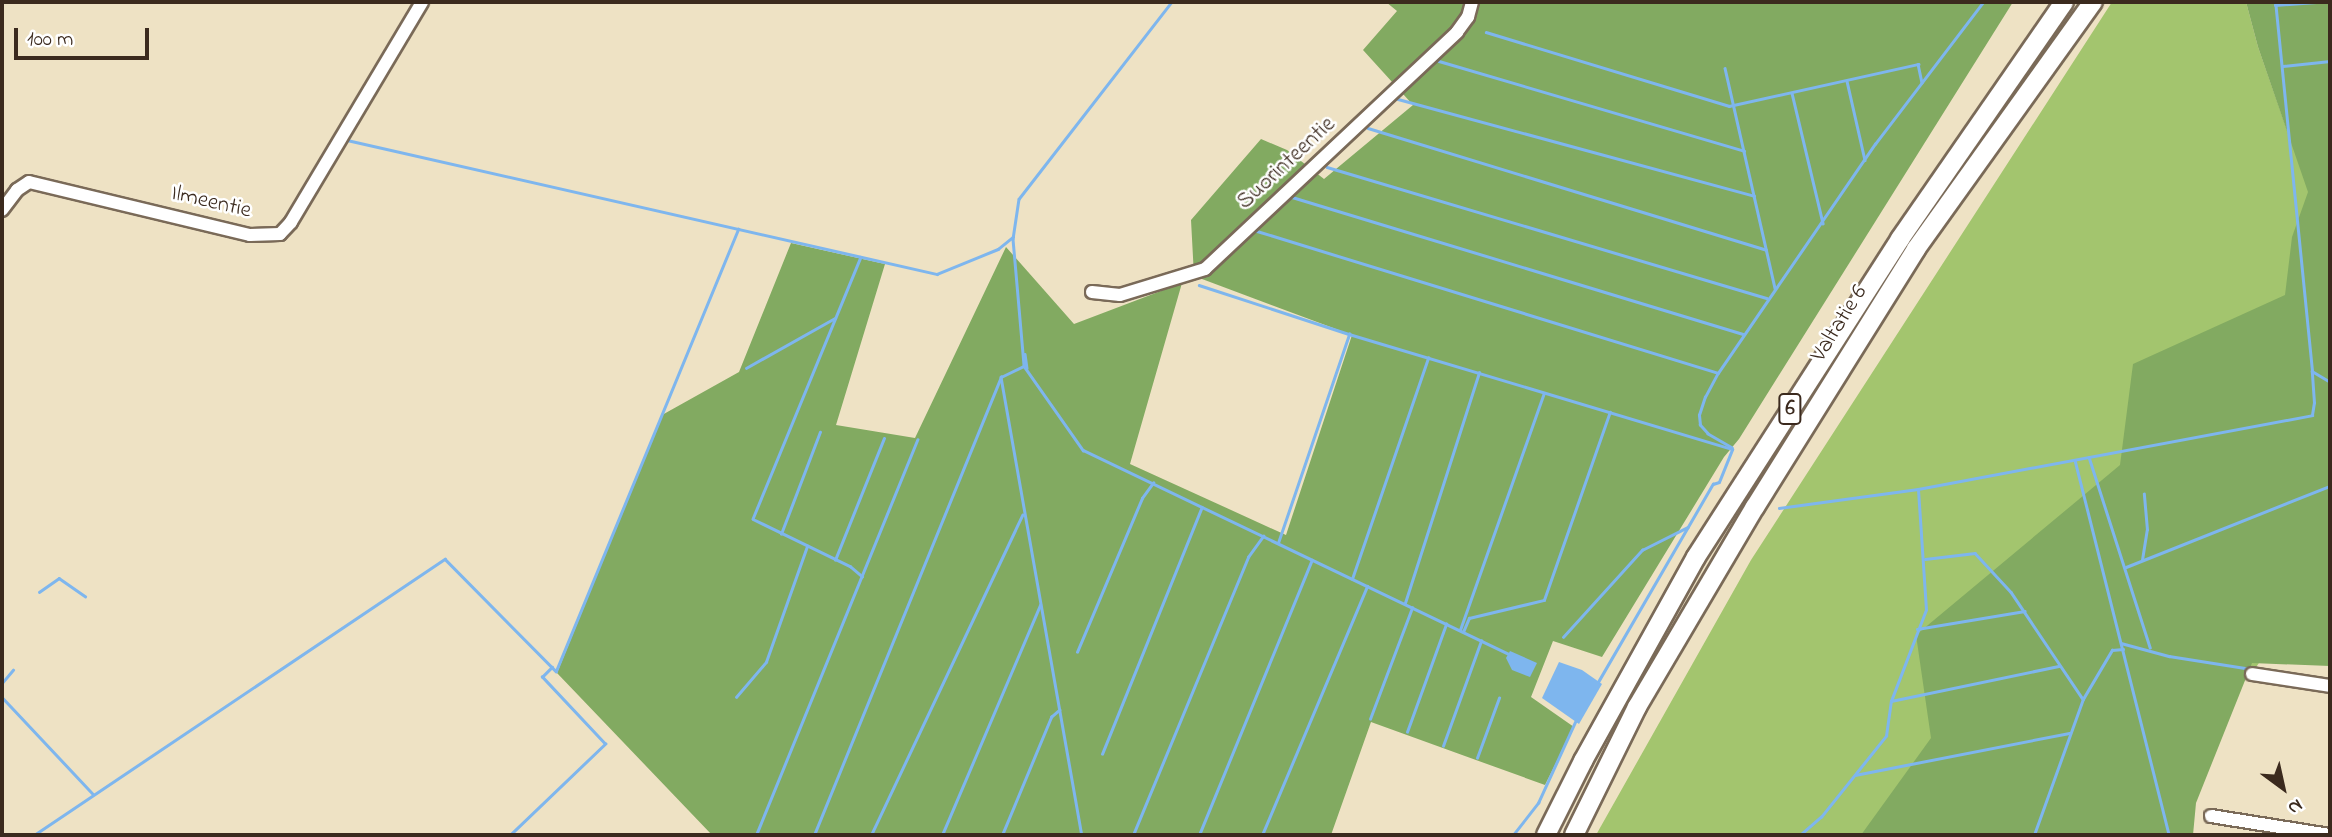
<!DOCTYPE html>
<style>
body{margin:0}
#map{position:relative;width:2332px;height:837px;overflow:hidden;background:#eee2c4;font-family:"Indie Flower",sans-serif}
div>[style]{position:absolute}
.green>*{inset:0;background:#a3c56e}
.forest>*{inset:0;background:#82aa61}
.water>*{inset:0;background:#7eb6ee}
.stream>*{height:2.5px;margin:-1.25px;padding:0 1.25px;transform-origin:1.25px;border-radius:1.25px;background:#7eb6ee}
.roads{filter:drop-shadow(2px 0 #7a6a58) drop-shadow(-2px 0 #7a6a58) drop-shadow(0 2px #7a6a58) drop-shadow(0 -2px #7a6a58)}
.minor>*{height:12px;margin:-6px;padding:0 6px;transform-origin:6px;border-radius:6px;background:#fff}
.highway>*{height:18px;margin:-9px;padding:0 9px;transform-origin:9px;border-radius:9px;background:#fff}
span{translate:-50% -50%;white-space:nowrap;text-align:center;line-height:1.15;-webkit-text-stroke:5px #fff;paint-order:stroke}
.shield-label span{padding:2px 5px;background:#fff;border:2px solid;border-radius:5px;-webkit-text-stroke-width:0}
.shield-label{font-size:21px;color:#3b2a1e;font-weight:700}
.street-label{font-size:23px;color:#3b2a1e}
.frame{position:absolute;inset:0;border:4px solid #3b2a1e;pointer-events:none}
.north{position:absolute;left:2248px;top:753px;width:70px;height:70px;-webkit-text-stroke:5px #fff;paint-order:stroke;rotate:147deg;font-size:19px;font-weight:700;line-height:28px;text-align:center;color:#3b2a1e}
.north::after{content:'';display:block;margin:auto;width:24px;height:32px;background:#3b2a1e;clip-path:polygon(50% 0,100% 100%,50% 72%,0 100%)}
.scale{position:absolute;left:14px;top:28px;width:135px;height:32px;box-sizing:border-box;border:4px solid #3b2a1e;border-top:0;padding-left:9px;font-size:21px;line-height:24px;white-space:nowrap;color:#3b2a1e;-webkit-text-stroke:5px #fff;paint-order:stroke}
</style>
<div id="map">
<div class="green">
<i style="clip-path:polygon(2112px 2px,2246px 2px,2258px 47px,2288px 133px,2330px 2px,2261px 660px,2252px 673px,2234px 683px,2169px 835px,1596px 835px,1751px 560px)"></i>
</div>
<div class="forest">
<i style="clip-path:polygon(1386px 2px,2013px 2px,1739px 439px,1724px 457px,1602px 657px,1553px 641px,1531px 697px,1574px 727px,1545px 785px,1371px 722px,1331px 835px,712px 835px,557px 673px,662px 415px,739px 372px,791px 243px,885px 264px,836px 425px,915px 438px,1006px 247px,1074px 324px,1182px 283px,1130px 464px,1286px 535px,1352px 335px,1194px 276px,1191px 220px,1261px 139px,1287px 150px,1324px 179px,1413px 105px,1363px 50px,1397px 11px)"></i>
<i style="clip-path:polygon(2246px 2px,2330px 2px,2330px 666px,2252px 663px,2196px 803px,2193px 835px,1861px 835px,1931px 738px,1916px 635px,2120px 465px,2133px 364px,2285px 295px,2292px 237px,2308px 192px,2258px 47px)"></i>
</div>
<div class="water">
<i style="clip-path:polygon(1510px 651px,1537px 663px,1530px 677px,1512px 670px,1506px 658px)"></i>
<i style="clip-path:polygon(1559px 662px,1582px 670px,1602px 684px,1579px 724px,1542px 698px)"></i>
</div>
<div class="stream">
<i style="left:1172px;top:2px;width:249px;rotate:127.8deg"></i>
<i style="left:1019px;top:199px;width:40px;rotate:98.5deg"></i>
<i style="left:1013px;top:239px;width:127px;rotate:85deg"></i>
<i style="left:1024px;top:366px;width:103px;rotate:54.9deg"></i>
<i style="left:1083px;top:450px;width:471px;rotate:25.6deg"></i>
<i style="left:2275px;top:5px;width:41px;rotate:-4.2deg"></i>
<i style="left:1486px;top:32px;width:254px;rotate:16.9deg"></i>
<i style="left:1729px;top:106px;width:194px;rotate:-12.5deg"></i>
<i style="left:1918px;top:64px;width:19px;rotate:78deg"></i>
<i style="left:1439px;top:61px;width:318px;rotate:16.4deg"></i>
<i style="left:2283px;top:66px;width:47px;rotate:-6.1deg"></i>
<i style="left:1725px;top:68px;width:226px;rotate:77.2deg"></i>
<i style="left:1847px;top:81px;width:81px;rotate:77.2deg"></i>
<i style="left:1792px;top:93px;width:134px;rotate:76.6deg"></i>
<i style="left:1398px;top:99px;width:369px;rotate:15.2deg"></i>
<i style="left:1368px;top:128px;width:416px;rotate:17deg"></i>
<i style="left:347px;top:140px;width:605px;rotate:12.8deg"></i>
<i style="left:937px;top:274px;width:66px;rotate:-22.3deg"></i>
<i style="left:998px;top:249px;width:19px;rotate:-39deg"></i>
<i style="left:1327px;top:167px;width:459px;rotate:16.6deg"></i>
<i style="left:1292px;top:197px;width:471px;rotate:16.9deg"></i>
<i style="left:1257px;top:231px;width:482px;rotate:17.1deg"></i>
<i style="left:861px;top:257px;width:283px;rotate:112.4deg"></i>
<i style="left:753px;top:519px;width:108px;rotate:25.9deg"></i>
<i style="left:850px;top:566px;width:16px;rotate:40deg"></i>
<i style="left:1199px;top:285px;width:158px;rotate:18.1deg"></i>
<i style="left:1349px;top:334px;width:400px;rotate:16.7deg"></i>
<i style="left:1025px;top:354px;width:14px;rotate:82deg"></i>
<i style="left:746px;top:368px;width:102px;rotate:-29.3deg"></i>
<i style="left:2312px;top:371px;width:21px;rotate:31deg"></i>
<i style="left:1001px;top:377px;width:465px;rotate:80deg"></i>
<i style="left:1732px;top:448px;width:28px;rotate:-150deg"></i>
<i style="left:1708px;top:434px;width:12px;rotate:-132deg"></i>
<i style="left:1700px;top:425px;width:10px;rotate:-96deg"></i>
<i style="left:1699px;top:415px;width:19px;rotate:-72deg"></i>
<i style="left:1705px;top:397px;width:27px;rotate:-62deg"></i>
<i style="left:1718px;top:373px;width:278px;rotate:-55.6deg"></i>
<i style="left:1875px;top:144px;width:178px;rotate:-52.7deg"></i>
<i style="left:2089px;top:457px;width:200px;rotate:72.2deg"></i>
<i style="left:2075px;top:460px;width:387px;rotate:75.9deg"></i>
<i style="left:1779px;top:508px;width:140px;rotate:-7.8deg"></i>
<i style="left:1918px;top:489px;width:401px;rotate:-10.6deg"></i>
<i style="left:2312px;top:415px;width:12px;rotate:-81deg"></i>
<i style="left:2314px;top:403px;width:32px;rotate:-94deg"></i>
<i style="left:2312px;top:371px;width:371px;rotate:-95.7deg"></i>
<i style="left:781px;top:534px;width:109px;rotate:-69.1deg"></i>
<i style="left:1278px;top:543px;width:221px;rotate:-71.2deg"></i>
<i style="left:1925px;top:559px;width:50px;rotate:-6.8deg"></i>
<i style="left:1975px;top:553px;width:53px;rotate:47.3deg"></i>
<i style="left:2011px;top:592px;width:129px;rotate:56.1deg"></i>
<i style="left:835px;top:560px;width:131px;rotate:-68.1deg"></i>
<i style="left:2142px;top:560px;width:30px;rotate:-81deg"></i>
<i style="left:2147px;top:530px;width:36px;rotate:-95deg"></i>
<i style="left:2126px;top:567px;width:219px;rotate:-21.7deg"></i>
<i style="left:1352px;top:579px;width:234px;rotate:-71deg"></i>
<i style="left:39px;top:592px;width:24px;rotate:-35deg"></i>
<i style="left:59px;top:578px;width:32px;rotate:35deg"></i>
<i style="left:1405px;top:603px;width:242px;rotate:-72.2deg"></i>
<i style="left:1917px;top:629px;width:109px;rotate:-9.5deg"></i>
<i style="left:1460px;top:630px;width:251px;rotate:-70.5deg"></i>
<i style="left:1463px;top:632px;width:15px;rotate:-67deg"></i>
<i style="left:1469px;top:618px;width:77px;rotate:-13.5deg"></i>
<i style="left:1544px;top:600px;width:199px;rotate:-70.7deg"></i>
<i style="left:1563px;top:637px;width:118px;rotate:-47.8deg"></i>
<i style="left:1642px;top:550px;width:51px;rotate:-26.6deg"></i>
<i style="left:2121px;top:643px;width:50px;rotate:15.2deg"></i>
<i style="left:2169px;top:656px;width:83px;rotate:9deg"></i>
<i style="left:1077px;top:652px;width:167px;rotate:-67.1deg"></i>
<i style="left:1142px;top:498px;width:19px;rotate:-54deg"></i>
<i style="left:1598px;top:682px;width:229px;rotate:-59.9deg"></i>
<i style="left:1713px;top:484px;width:6px;rotate:-18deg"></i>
<i style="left:1719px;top:482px;width:35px;rotate:-68deg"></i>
<i style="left:2px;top:683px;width:17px;rotate:-50deg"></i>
<i style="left:2px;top:697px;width:133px;rotate:46.8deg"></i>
<i style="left:736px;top:697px;width:46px;rotate:-49.4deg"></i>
<i style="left:766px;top:662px;width:123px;rotate:-70.5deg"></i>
<i style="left:1891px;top:701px;width:172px;rotate:-11.8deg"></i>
<i style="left:1370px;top:719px;width:119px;rotate:-69.3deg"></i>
<i style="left:1407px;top:732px;width:115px;rotate:-70.1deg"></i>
<i style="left:1443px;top:746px;width:112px;rotate:-70.1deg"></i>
<i style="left:1102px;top:754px;width:266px;rotate:-68deg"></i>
<i style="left:1477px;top:758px;width:64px;rotate:-69.9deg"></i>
<i style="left:1855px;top:775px;width:218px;rotate:-11.1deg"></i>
<i style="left:34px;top:835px;width:495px;rotate:-33.9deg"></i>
<i style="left:445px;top:559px;width:158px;rotate:45.3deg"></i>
<i style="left:556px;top:671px;width:478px;rotate:-67.6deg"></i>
<i style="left:510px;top:835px;width:132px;rotate:-43.8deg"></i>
<i style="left:605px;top:744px;width:92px;rotate:-133.2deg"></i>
<i style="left:542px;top:677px;width:14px;rotate:-45deg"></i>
<i style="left:756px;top:835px;width:427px;rotate:-67.8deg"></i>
<i style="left:814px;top:835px;width:495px;rotate:-67.8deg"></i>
<i style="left:1001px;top:377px;width:25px;rotate:-26deg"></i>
<i style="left:871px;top:835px;width:354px;rotate:-64.7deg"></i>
<i style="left:942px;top:835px;width:250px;rotate:-66.9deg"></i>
<i style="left:1002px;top:835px;width:128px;rotate:-67.4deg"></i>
<i style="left:1051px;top:717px;width:11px;rotate:-41deg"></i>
<i style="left:1133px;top:835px;width:301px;rotate:-67.5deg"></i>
<i style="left:1248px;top:557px;width:26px;rotate:-54deg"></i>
<i style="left:1199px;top:835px;width:297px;rotate:-67.7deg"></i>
<i style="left:1262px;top:835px;width:270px;rotate:-67.1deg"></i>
<i style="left:1513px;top:835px;width:41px;rotate:-52deg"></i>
<i style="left:1538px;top:803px;width:89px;rotate:-65.4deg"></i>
<i style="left:1800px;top:835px;width:28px;rotate:-41deg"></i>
<i style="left:1821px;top:817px;width:104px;rotate:-51.3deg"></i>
<i style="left:1886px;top:736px;width:35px;rotate:-82deg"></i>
<i style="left:1891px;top:701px;width:97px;rotate:-69deg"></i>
<i style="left:1926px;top:610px;width:120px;rotate:-93.8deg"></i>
<i style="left:2034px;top:835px;width:145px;rotate:-70.2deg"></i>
<i style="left:2083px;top:699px;width:57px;rotate:-59.4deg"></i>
<i style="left:2112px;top:650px;width:11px;rotate:-5deg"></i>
</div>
<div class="roads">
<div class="minor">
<i style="left:2px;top:210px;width:25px;rotate:-53deg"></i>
<i style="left:17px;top:190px;width:14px;rotate:-34deg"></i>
<i style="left:29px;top:182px;width:227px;rotate:13.5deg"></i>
<i style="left:250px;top:235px;width:30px;rotate:-2deg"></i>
<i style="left:280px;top:234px;width:16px;rotate:-47deg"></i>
<i style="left:291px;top:222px;width:256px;rotate:-59.2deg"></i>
<i style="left:1092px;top:292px;width:28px;rotate:6deg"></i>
<i style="left:1120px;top:295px;width:89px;rotate:-17deg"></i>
<i style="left:1205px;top:269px;width:346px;rotate:-43.2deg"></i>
<i style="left:1457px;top:32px;width:19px;rotate:-54deg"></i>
<i style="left:1468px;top:17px;width:16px;rotate:-75deg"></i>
<i style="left:2252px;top:674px;width:79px;rotate:8.7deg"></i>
<i style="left:2211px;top:816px;width:121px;rotate:9.1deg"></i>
</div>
<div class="highway">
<i style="left:1546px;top:835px;width:83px;rotate:-63.4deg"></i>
<i style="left:1583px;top:761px;width:233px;rotate:-61deg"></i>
<i style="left:1696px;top:557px;width:378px;rotate:-57.3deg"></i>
<i style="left:1900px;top:239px;width:288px;rotate:-55.3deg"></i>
<i style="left:1574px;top:835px;width:143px;rotate:-63.8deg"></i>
<i style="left:1637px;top:707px;width:232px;rotate:-59.5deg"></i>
<i style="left:1755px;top:507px;width:304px;rotate:-58deg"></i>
<i style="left:1916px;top:249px;width:304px;rotate:-54.4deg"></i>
</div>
</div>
<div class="shield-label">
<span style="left:1790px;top:409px">6</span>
</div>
<div class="street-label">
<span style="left:1287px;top:164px;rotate:-43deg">Suorinteentie</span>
<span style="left:211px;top:203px;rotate:13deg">Ilmeentie</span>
<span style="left:1840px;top:324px;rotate:-58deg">Valtatie 6</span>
</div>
<div class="frame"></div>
<div class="north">N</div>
<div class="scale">100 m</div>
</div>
